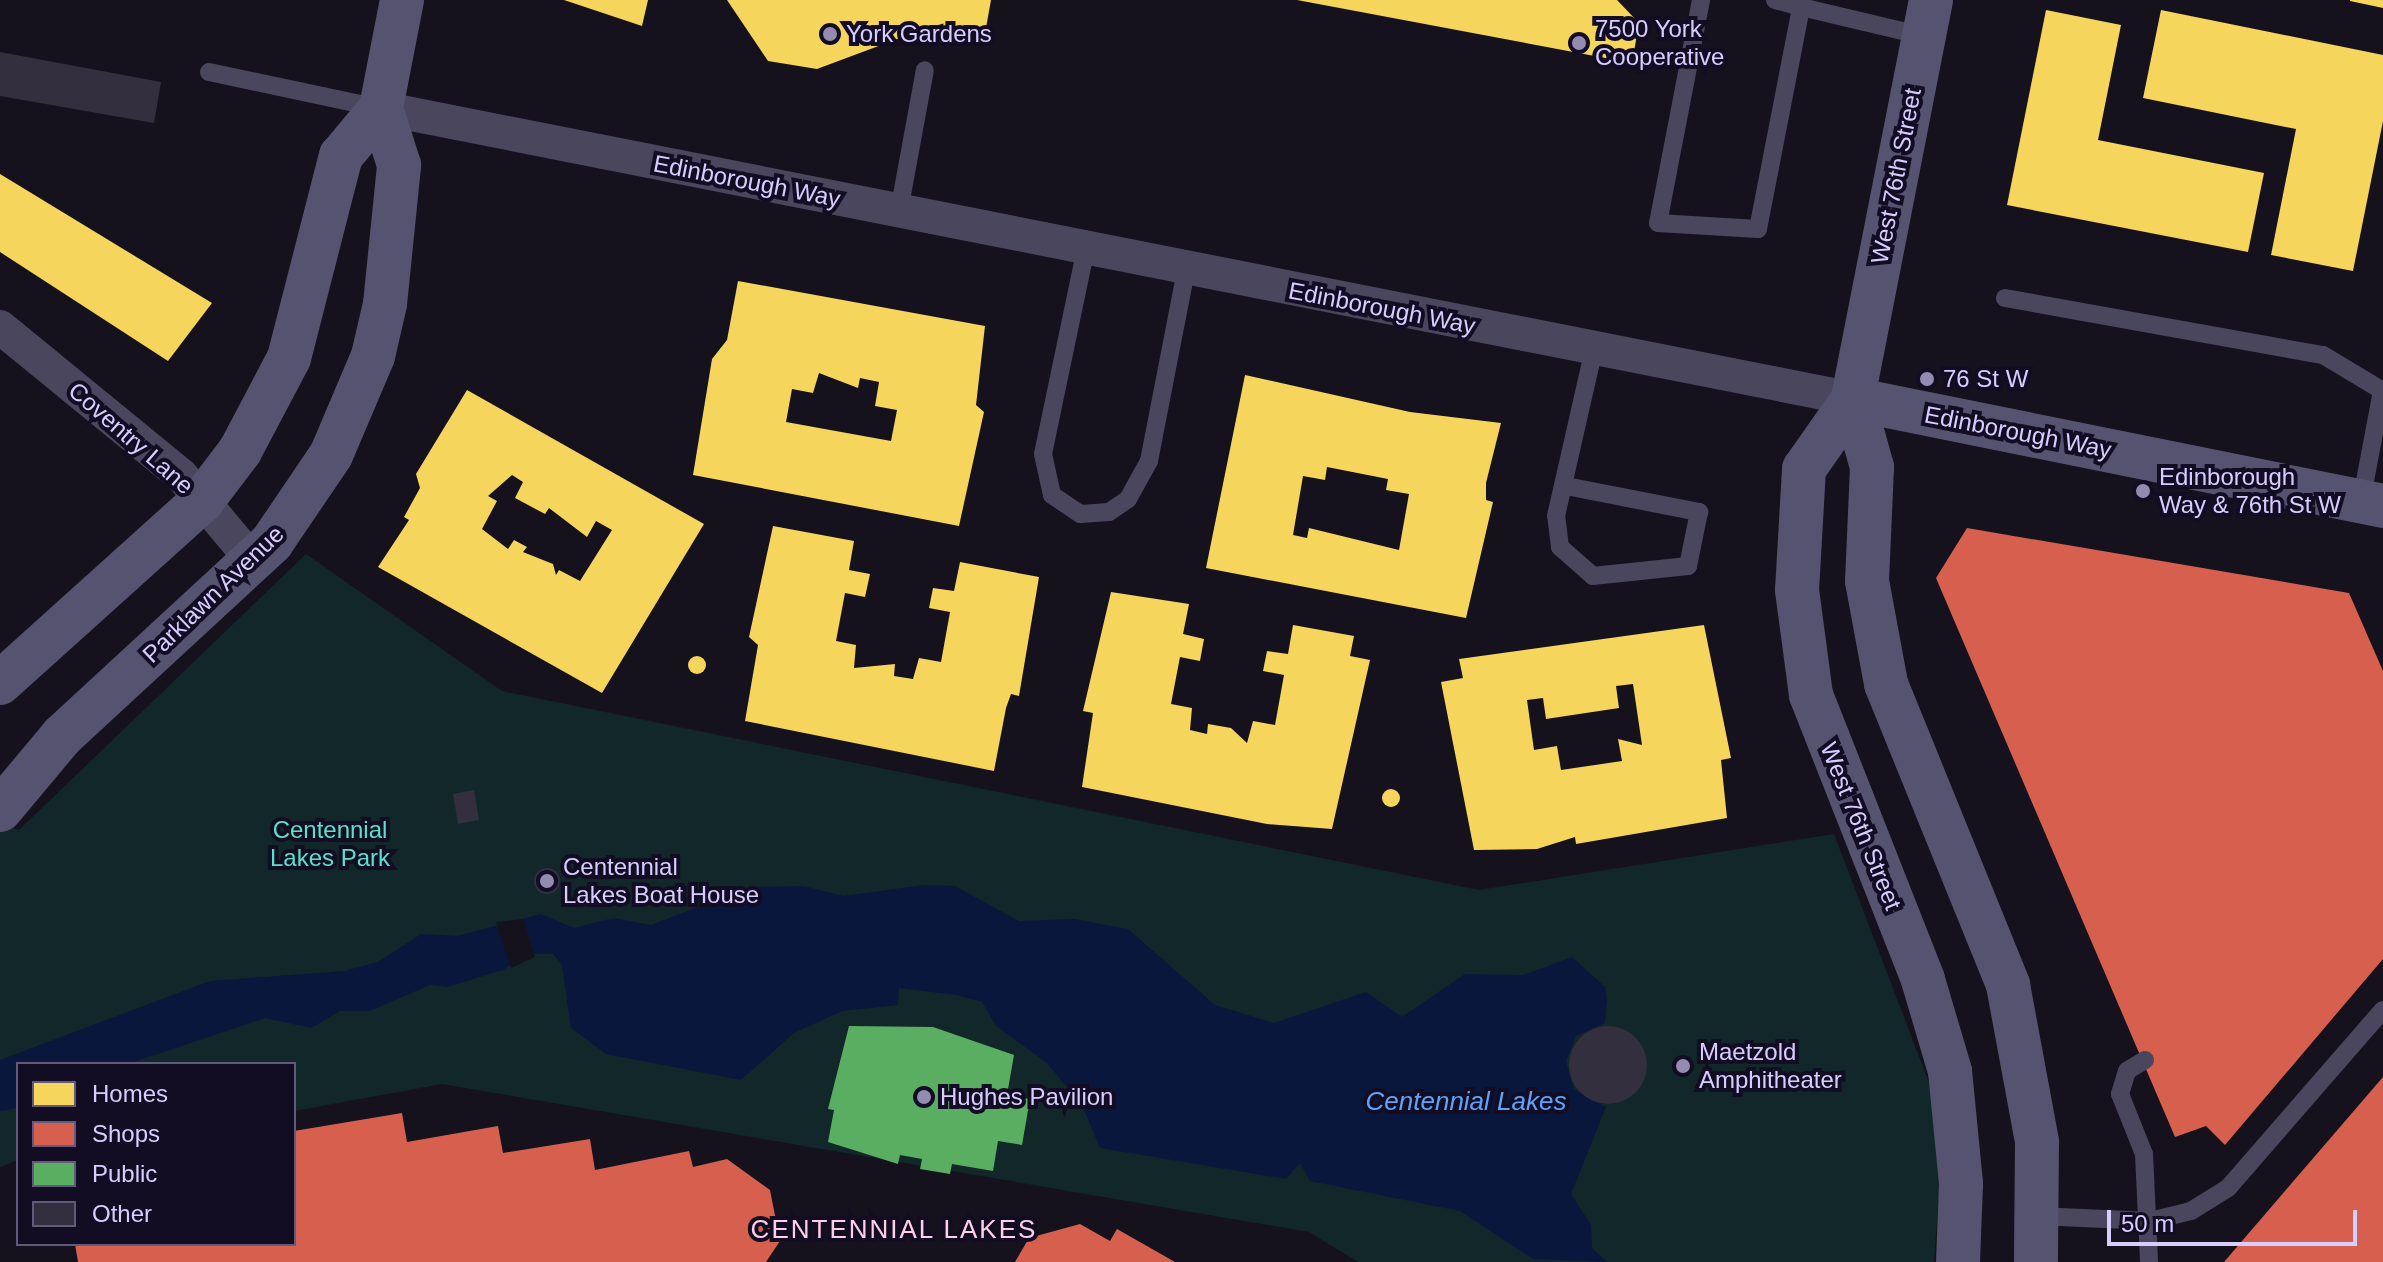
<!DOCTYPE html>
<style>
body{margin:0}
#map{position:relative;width:2383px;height:1262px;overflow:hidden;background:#15121d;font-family:Arial,sans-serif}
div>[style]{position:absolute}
.green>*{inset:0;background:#11272a}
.water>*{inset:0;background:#09173c}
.pier>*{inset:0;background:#15121d}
.homes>*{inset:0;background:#f6d55c}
.round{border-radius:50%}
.shops>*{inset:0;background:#d6604d}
.public>*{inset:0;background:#5aae61}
.building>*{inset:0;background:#332f3f}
.lane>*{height:18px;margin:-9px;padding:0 9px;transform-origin:9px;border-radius:9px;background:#4a465e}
.street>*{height:34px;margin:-17px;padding:0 17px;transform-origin:17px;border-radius:17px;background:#4a465e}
.secondary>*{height:44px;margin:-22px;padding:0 22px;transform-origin:22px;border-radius:22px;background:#565371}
.dots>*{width:22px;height:22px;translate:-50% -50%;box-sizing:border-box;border:4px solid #120d22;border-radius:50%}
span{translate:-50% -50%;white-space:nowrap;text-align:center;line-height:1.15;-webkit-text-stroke:8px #120d22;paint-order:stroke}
.poi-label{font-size:24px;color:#d8cdff}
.left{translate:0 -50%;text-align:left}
.street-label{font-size:24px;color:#d8cdff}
.park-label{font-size:24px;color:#57e2cb}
.water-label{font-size:26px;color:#5ba4ff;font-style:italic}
.neighbourhood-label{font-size:26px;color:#ffcfe9;letter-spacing:2px}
.legend{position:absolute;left:16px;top:1062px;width:280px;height:184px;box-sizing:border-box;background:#120d22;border:2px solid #615a7a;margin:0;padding:10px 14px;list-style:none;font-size:24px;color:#d8cdff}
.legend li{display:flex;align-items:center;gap:16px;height:40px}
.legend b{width:40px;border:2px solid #615a7a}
.scale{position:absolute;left:2107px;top:1210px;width:250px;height:36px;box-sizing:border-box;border:4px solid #d8cdff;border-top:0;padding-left:10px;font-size:24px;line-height:28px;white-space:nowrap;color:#d8cdff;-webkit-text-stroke:6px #120d22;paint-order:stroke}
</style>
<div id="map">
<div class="green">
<i style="clip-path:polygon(306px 554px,502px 691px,1479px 890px,1834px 834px,1944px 1122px,1934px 1262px,1358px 1262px,1309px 1232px,442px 1084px,294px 1111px,294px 1064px,18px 1064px,18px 1160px,0 1167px,0 824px,19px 830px)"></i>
</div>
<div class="water">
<i style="clip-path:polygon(923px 885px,955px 886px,1019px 921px,1074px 919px,1128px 929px,1215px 1005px,1274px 1023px,1366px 992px,1402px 1017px,1465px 974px,1523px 975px,1572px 957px,1605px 987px,1607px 1001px,1605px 1023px,1576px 1036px,1566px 1061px,1574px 1089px,1606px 1107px,1571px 1194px,1591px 1225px,1592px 1248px,1607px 1262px,1533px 1259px,1460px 1211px,1310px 1181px,1300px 1163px,1286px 1179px,1100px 1148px,1082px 1105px,1047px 1063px,996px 1026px,982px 1002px,956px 995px,899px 988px,898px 1005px,842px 1011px,794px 1033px,741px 1080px,606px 1054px,571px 1028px,562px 965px,553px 954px,528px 954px,503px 970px,447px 987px,430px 985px,370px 1011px,340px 1011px,311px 1028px,265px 1018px,128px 1064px,18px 1064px,18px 1108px,0 1111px,0 1060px,210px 981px,344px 971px,378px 962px,421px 934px,457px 936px,541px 914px,574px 928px,613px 918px,651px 925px,750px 887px,803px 886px,844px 896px)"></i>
</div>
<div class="pier">
<i style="clip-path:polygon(523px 919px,535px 957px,511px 968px,496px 922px)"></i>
</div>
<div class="homes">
<i style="clip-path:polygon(564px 0,648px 0,642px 26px)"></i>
<i style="clip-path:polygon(727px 0,991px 0,984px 39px,924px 29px,817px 69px,768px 61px)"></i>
<i style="clip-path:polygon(1297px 0,1617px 0,1639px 23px,1632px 63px)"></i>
<i style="clip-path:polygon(2383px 0,2383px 8px,2350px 1px,2350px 0)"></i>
<i style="clip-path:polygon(2046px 10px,2121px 25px,2098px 140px,2264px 173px,2248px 252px,2007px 205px)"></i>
<i style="clip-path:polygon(2161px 10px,2383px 55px,2383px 121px,2353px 271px,2271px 255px,2296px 129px,2143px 98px)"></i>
<i style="clip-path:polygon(0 174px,212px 303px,168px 361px,0 252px)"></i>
<i style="clip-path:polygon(evenodd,738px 281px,985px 326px,976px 405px,984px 412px,959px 526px,693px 475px,712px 359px,727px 340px,738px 281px,819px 373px,858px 388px,860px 378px,879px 382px,875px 406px,897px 410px,891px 441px,786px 422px,792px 389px,813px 393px,819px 373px)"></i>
<i style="clip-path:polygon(evenodd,1245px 375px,1410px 412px,1501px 423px,1486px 483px,1486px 500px,1493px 502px,1466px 618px,1206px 568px,1245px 375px,1327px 467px,1388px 479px,1386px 490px,1409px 494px,1399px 550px,1309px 528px,1307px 538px,1293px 535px,1303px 476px,1325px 480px,1327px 467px)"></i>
<i style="clip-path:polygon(evenodd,467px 390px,704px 524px,602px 693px,378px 567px,409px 520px,404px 517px,420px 488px,416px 474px,467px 390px,512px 475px,523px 482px,515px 498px,545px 514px,549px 508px,587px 537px,596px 521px,612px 530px,580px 581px,559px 570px,556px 575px,553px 564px,523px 552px,527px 547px,514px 540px,508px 549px,482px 529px,497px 501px,488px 496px,512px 475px)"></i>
<i style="clip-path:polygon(773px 526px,854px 541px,849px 570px,870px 574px,865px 597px,845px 593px,836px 641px,856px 645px,854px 668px,895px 664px,894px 676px,913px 679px,919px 658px,941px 662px,950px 612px,929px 608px,933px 588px,954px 591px,960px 562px,1039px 577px,1019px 696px,1011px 694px,1006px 708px,994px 771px,745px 721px,758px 645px,749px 637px)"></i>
<i style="clip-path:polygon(1111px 592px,1189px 604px,1183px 634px,1204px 639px,1200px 661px,1180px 657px,1171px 704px,1192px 708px,1190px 730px,1207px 734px,1208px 724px,1231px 728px,1247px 743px,1253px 721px,1275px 725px,1284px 675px,1263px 671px,1267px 651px,1288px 654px,1293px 625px,1354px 636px,1350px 656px,1370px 660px,1332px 829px,1267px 824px,1082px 787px,1093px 713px,1083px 711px)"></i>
<i style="clip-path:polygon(evenodd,1704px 625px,1731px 758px,1721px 760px,1727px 818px,1576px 844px,1575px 837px,1537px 849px,1474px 850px,1441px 682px,1463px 678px,1459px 659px,1704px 625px,1633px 684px,1642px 745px,1618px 739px,1622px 761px,1561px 770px,1557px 746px,1534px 750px,1527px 700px,1543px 698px,1546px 719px,1619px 708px,1616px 686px,1633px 684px)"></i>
<i class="round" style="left:688px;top:656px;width:18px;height:18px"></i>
<i class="round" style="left:1382px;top:789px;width:18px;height:18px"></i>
</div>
<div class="shops">
<i style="clip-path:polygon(1967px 528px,2349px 593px,2383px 671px,2383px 959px,2225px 1145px,2206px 1126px,2175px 1137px,1936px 578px)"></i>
<i style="clip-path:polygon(2383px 1077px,2383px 1262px,2224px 1262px)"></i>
<i style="clip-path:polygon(402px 1113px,407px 1142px,498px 1126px,503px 1153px,590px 1139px,595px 1170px,689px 1151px,693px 1167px,727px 1159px,770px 1190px,780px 1241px,766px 1262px,78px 1262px,75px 1244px,294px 1244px,294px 1131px)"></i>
<i style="clip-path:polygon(1080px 1224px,1110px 1241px,1117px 1229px,1175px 1262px,1015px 1262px,1029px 1238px)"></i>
</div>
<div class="public">
<i style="clip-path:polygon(849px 1026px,933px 1027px,1014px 1055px,1007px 1095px,1030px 1099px,1022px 1145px,998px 1141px,993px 1171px,952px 1164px,950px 1174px,920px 1169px,922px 1159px,900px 1155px,898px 1164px,828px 1142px,834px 1110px,828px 1109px)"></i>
</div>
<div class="building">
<i style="clip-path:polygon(0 52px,161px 82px,154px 123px,0 96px)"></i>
<i style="clip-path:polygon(474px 790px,479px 820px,458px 824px,453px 794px)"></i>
<i class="round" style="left:534px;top:868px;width:26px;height:26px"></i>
<i class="round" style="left:1569px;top:1026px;width:78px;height:78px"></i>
</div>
<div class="lane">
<i style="left:1701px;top:0;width:227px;rotate:100.9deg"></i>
<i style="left:1658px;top:223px;width:100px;rotate:3.4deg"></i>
<i style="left:1758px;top:229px;width:226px;rotate:-79deg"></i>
<i style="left:1801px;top:7px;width:126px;rotate:13.3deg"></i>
<i style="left:1775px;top:0;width:27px;rotate:15deg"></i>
<i style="left:209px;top:72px;width:174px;rotate:12deg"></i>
<i style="left:899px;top:211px;width:143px;rotate:-79.6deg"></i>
<i style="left:1086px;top:248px;width:210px;rotate:101.8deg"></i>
<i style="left:1043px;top:454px;width:42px;rotate:77.6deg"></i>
<i style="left:1052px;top:495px;width:34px;rotate:34deg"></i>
<i style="left:1080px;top:514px;width:29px;rotate:-4deg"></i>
<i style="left:1109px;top:512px;width:23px;rotate:-34deg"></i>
<i style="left:1128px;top:499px;width:43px;rotate:-61.1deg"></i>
<i style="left:1149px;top:461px;width:195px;rotate:-79deg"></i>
<i style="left:2005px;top:298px;width:323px;rotate:10.2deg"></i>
<i style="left:2323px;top:355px;width:70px;rotate:31deg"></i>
<i style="left:1566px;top:486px;width:136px;rotate:11.1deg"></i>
<i style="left:1699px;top:512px;width:55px;rotate:101.5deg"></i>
<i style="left:1688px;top:566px;width:96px;rotate:174deg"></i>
<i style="left:1593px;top:576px;width:44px;rotate:-138.7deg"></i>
<i style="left:1560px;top:547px;width:31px;rotate:-97deg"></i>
<i style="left:1556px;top:516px;width:171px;rotate:-77.2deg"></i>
<i style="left:2361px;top:502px;width:113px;rotate:-79.3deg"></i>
<i style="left:2145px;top:1060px;width:21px;rotate:149deg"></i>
<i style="left:2127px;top:1071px;width:24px;rotate:107deg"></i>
<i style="left:2120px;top:1094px;width:65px;rotate:68.2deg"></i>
<i style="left:2144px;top:1154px;width:108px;rotate:87.3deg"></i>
<i style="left:2037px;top:1216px;width:113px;rotate:2.5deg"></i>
<i style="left:2150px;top:1221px;width:42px;rotate:-13.7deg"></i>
<i style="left:2191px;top:1211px;width:44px;rotate:-31.9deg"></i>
<i style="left:2228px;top:1188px;width:236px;rotate:-49deg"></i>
</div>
<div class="street">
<i style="left:381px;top:108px;width:1500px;rotate:11.18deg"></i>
<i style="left:0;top:327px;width:234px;rotate:39.3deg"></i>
<i style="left:181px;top:475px;width:111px;rotate:50.1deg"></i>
</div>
<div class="secondary">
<i style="left:1931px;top:0;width:407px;rotate:101.1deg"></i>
<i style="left:1853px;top:399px;width:85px;rotate:125deg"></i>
<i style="left:1804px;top:469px;width:121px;rotate:93.3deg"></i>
<i style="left:1797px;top:590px;width:106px;rotate:82.4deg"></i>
<i style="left:1811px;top:695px;width:306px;rotate:68.5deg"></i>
<i style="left:1923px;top:980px;width:95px;rotate:73.5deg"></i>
<i style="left:1950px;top:1071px;width:114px;rotate:84.4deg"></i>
<i style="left:1961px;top:1184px;width:78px;rotate:92.2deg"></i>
<i style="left:1853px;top:399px;width:71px;rotate:74.4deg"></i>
<i style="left:1872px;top:467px;width:114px;rotate:92.5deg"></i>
<i style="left:1867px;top:581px;width:105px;rotate:79.5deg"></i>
<i style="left:1886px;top:684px;width:325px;rotate:67.9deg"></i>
<i style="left:2008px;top:985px;width:160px;rotate:79.5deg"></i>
<i style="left:2037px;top:1142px;width:120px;rotate:90.5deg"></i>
<i style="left:1853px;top:399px;width:541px;rotate:11.41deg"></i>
<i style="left:0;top:683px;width:272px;rotate:-42deg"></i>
<i style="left:202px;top:501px;width:63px;rotate:-52.8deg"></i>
<i style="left:240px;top:451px;width:105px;rotate:-62.2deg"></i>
<i style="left:289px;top:358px;width:209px;rotate:-75.6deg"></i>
<i style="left:341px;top:156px;width:62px;rotate:-50.2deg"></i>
<i style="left:0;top:810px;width:97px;rotate:-50deg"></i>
<i style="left:62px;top:736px;width:286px;rotate:-42.7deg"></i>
<i style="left:272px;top:542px;width:105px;rotate:-55.9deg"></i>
<i style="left:331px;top:455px;width:108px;rotate:-67deg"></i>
<i style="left:373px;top:356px;width:53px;rotate:-77deg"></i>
<i style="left:385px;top:304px;width:140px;rotate:-84.2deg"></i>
<i style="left:399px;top:165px;width:60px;rotate:-107.5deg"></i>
<i style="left:381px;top:108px;width:110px;rotate:-79deg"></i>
</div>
<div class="dots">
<i style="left:830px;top:34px;background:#948cb0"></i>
<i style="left:1579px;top:43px;background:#948cb0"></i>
<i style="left:1927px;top:379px;background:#948cb0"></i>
<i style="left:2143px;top:491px;background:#948cb0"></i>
<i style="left:547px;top:881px;background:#948cb0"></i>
<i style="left:1683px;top:1066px;background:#948cb0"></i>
<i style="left:924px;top:1097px;background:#948cb0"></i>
</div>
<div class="poi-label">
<span class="left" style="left:1595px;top:43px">7500 York<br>Cooperative</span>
<span class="left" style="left:846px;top:34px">York Gardens</span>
<span class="left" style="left:1943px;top:379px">76 St W</span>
<span class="left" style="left:2159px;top:491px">Edinborough<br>Way &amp; 76th St W</span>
<span class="left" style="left:563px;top:881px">Centennial<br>Lakes Boat House</span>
<span class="left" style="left:1699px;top:1066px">Maetzold<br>Amphitheater</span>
<span class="left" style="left:940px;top:1097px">Hughes Pavilion</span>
</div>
<div class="street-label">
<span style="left:1896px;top:176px;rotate:-79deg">West 76th Street</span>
<span style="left:747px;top:181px;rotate:11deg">Edinborough Way</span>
<span style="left:1382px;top:308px;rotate:11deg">Edinborough Way</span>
<span style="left:2018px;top:432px;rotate:11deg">Edinborough Way</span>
<span style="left:131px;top:438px;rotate:41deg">Coventry Lane</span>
<span style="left:213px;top:594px;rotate:-44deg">Parklawn Avenue</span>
<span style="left:1861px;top:826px;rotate:68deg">West 76th Street</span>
</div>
<div class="park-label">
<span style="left:330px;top:844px">Centennial<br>Lakes Park</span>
</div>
<div class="water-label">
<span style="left:1466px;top:1102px">Centennial Lakes</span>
</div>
<div class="neighbourhood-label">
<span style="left:894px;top:1230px">CENTENNIAL LAKES</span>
</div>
<ul class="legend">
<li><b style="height:22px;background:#f6d55c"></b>Homes</li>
<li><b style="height:22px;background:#d6604d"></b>Shops</li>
<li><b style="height:22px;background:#5aae61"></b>Public</li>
<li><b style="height:22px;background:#332f3f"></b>Other</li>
</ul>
<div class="scale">50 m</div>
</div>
